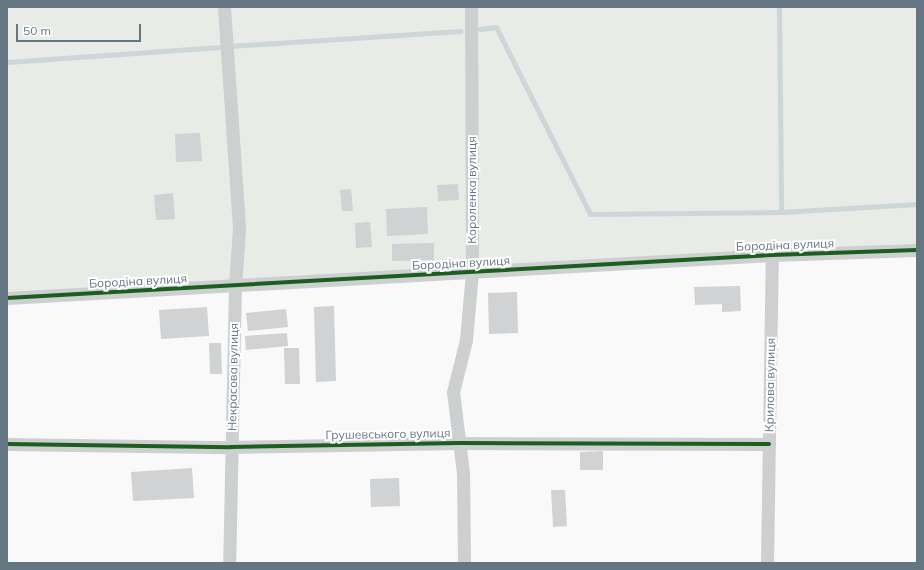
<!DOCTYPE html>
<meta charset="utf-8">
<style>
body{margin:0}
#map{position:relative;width:924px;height:570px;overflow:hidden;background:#f9f9f9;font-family:Mulish,sans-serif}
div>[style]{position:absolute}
.green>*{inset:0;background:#e8ebe6}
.stream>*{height:5px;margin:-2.5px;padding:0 2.5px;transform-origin:2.5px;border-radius:2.5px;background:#ced6d9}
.building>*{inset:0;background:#d0d2d3}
.street>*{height:13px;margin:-6.5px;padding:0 6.5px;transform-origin:6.5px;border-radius:6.5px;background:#cecfd0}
.cycleway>*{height:4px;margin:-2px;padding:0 2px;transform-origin:2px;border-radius:2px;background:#1b5e20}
span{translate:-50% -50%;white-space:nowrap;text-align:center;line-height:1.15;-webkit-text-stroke:4px #fff;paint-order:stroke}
.street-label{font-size:12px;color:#657683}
.frame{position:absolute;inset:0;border:8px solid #657683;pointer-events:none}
.scale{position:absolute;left:16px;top:24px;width:125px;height:18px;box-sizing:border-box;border:2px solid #657683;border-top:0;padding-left:5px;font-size:12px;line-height:14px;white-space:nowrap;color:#657683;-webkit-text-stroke:3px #fff;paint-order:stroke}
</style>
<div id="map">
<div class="green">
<i style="clip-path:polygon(7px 7px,917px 7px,917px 250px,7px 295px)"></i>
</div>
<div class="stream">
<i style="left:779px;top:7px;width:205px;rotate:89.4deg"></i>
<i style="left:480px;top:29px;width:16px;rotate:-7deg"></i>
<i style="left:496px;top:27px;width:209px;rotate:63.3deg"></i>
<i style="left:590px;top:214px;width:191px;rotate:-0.6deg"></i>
<i style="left:781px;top:212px;width:136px;rotate:-3.4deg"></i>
<i style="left:229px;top:46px;width:232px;rotate:-3.7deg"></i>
<i style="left:7px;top:62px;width:214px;rotate:-4deg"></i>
</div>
<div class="building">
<i style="clip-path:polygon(200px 133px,202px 161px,176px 162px,175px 134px)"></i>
<i style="clip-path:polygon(458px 184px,459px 200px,438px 201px,437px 185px)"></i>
<i style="clip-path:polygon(351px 189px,353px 211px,342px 211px,340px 190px)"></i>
<i style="clip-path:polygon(173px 193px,175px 219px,156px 220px,154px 195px)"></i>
<i style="clip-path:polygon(427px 207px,428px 234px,387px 236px,386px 209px)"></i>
<i style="clip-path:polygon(370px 222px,372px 247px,356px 248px,355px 223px)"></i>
<i style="clip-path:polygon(434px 243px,434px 260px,392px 261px,392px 244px)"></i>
<i style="clip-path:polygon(740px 286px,741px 311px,722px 312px,722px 304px,695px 305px,694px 287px)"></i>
<i style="clip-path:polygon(517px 292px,518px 333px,489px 334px,488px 293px)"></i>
<i style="clip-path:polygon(334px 306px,336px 381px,316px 382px,314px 307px)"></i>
<i style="clip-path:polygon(207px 307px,209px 336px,161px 339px,159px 310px)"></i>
<i style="clip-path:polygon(286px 309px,288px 327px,248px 331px,246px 313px)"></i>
<i style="clip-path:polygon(287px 333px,288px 346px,246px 350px,245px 336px)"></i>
<i style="clip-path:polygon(209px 343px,221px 343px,222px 374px,210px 374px)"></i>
<i style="clip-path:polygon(284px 348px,299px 348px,300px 384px,285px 384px)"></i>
<i style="clip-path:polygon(603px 451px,603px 470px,580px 470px,580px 452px)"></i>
<i style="clip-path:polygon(192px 468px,194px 498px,133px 501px,131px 472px)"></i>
<i style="clip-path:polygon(399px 478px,400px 506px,371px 507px,370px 479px)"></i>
<i style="clip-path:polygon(551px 490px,565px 490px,567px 526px,553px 527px)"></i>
</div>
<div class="street">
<i style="left:224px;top:7px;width:223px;rotate:86.1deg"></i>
<i style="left:239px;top:229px;width:57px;rotate:94deg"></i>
<i style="left:235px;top:286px;width:277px;rotate:91.2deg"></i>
<i style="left:7px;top:298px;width:766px;rotate:-3.22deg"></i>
<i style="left:772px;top:255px;width:145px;rotate:-2deg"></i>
<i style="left:7px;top:444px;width:224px;rotate:0.8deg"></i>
<i style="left:231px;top:447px;width:229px;rotate:-1deg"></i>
<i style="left:460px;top:443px;width:309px;rotate:0.2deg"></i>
<i style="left:464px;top:563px;width:90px;rotate:-90.6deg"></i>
<i style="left:463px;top:473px;width:82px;rotate:-97deg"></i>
<i style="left:453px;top:392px;width:54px;rotate:-76deg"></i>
<i style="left:466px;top:340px;width:68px;rotate:-85deg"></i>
<i style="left:472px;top:272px;width:265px;rotate:-90.2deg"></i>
<i style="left:767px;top:563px;width:308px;rotate:-89.1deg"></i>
</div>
<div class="cycleway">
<i style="left:7px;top:298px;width:766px;rotate:-3.22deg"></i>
<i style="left:772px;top:255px;width:145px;rotate:-2deg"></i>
<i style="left:7px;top:444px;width:224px;rotate:0.8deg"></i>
<i style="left:231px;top:447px;width:229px;rotate:-1deg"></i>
<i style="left:460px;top:443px;width:309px;rotate:0.2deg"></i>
</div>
<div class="street-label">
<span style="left:472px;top:190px;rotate:-90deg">Короленка вулиця</span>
<span style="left:785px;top:245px;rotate:-2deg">Бородіна вулиця</span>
<span style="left:461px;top:263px;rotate:-3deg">Бородіна вулиця</span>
<span style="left:138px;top:281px;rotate:-3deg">Бородіна вулиця</span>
<span style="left:233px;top:377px;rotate:-89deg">Некрасова вулиця</span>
<span style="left:770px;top:385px;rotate:-89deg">Крилова вулиця</span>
<span style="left:388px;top:434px;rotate:-1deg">Грушевського вулиця</span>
</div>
<div class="frame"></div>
<div class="scale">50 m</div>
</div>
